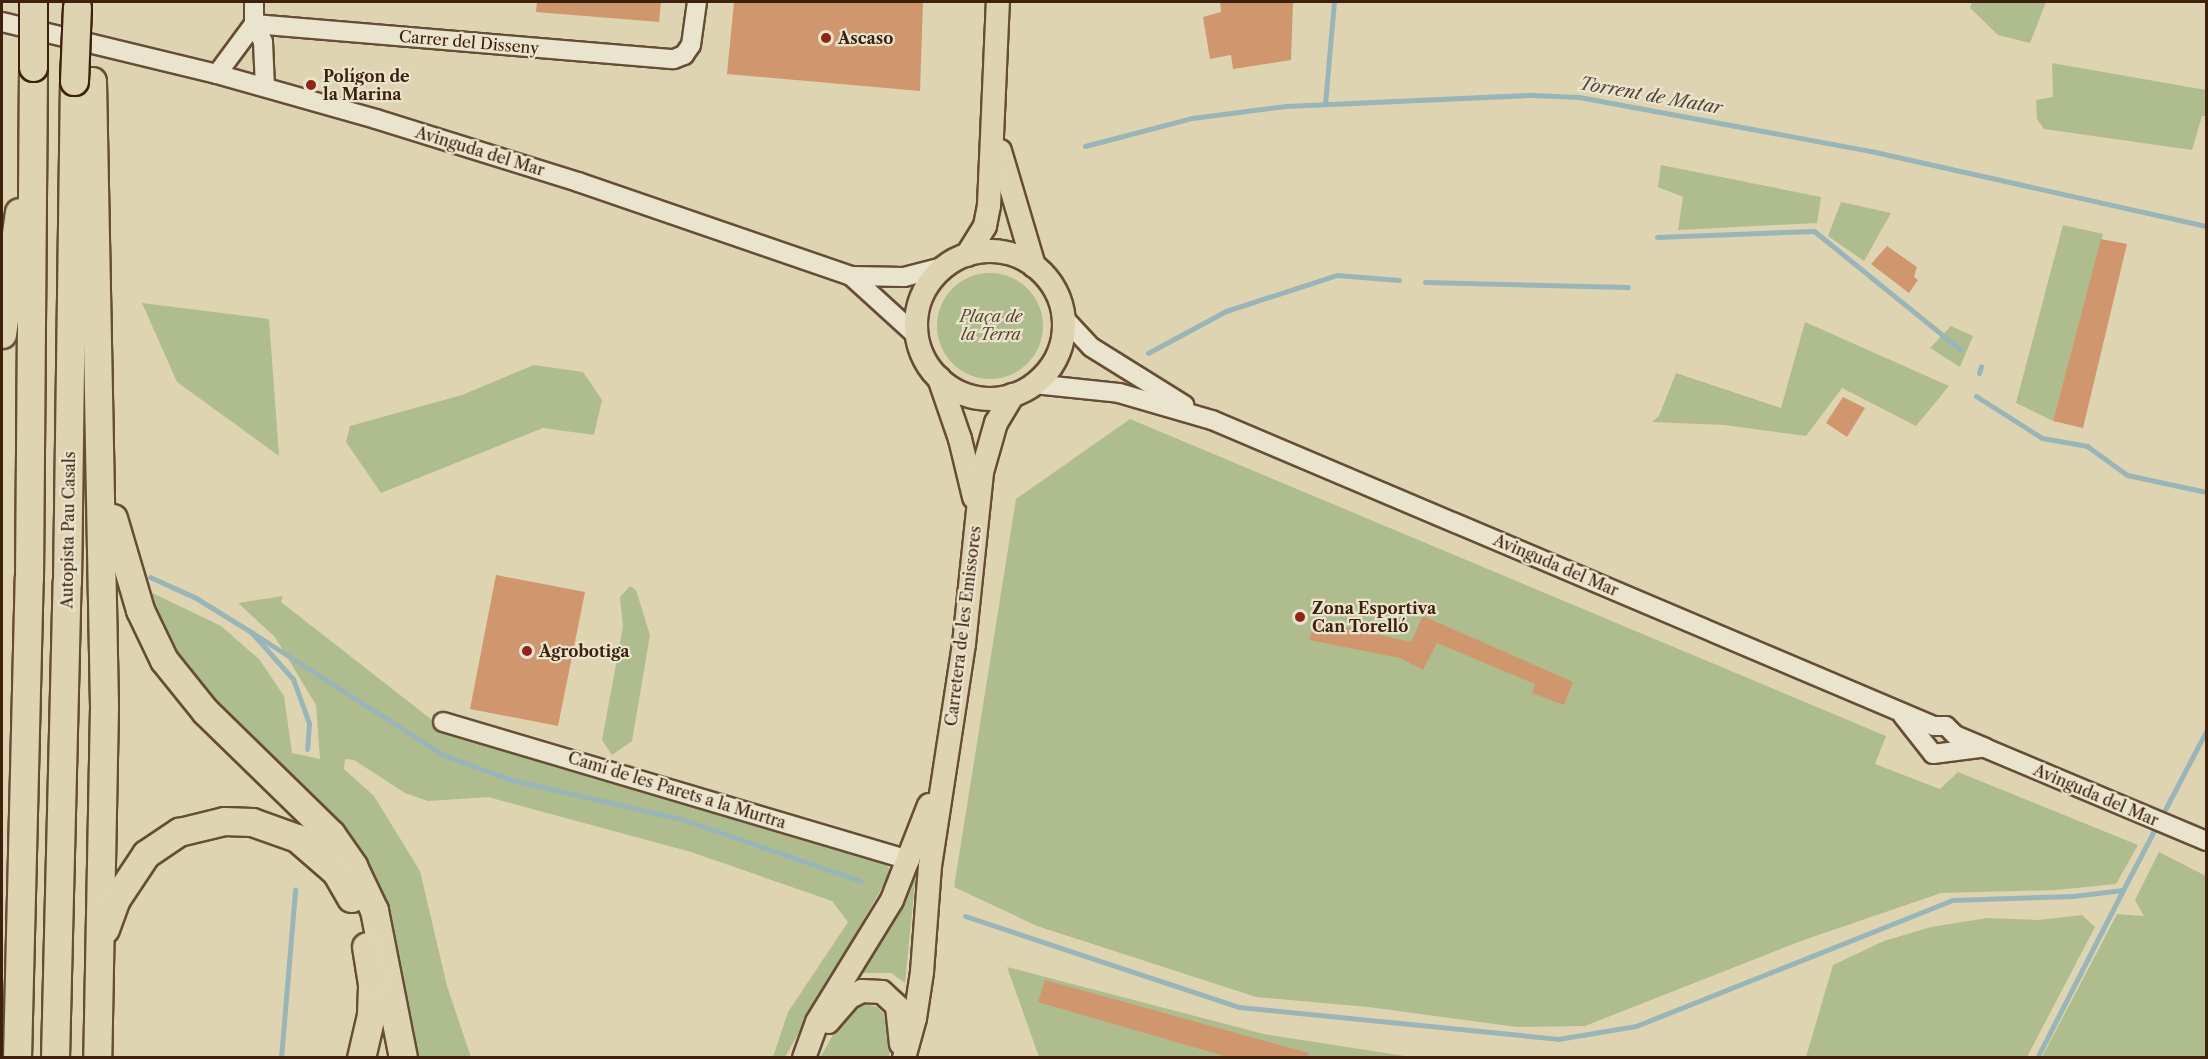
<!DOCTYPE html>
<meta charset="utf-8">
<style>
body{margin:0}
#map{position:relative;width:2208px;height:1059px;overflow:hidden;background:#dfd4b2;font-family:"Libre Caslon Text",serif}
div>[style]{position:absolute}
.green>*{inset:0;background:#afbd8e}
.round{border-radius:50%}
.stream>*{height:5px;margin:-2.5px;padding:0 2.5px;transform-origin:2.5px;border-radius:2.5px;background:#99b5b8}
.building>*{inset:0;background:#d0966d}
.roads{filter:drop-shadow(2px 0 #664e36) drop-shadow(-2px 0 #664e36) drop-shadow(0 2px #664e36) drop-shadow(0 -2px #664e36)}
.minor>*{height:18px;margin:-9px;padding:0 9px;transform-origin:9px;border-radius:9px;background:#eae3cd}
.major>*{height:22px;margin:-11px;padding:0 11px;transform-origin:11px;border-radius:11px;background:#dfd4b2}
.major>.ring{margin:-11px;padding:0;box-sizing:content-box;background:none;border:22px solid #dfd4b2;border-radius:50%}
.highway>*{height:27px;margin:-13.5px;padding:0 13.5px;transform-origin:13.5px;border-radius:13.5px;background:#dfd4b2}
.bridges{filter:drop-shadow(2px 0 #3e210d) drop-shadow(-2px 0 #3e210d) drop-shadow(0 2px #3e210d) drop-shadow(0 -2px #3e210d)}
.highway-bridge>*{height:27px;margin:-13.5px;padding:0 13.5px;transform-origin:13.5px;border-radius:13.5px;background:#dfd4b2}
.dots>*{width:16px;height:16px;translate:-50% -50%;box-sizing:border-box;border:3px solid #eae3cd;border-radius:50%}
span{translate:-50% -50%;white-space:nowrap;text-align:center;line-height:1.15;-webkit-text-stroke:4.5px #eae3cd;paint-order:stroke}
.poi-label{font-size:16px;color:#3e210d;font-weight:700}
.left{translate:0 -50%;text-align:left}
.street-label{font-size:16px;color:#3e210d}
.park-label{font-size:16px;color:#5a482d;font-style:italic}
.water-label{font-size:18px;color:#554638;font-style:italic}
.frame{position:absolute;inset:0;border:3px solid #3e210d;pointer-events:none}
</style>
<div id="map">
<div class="green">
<i style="clip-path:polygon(1972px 2px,2046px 2px,2030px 43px,1998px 35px,1970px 8px)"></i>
<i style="clip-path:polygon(2052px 63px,2206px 90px,2206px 116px,2202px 116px,2192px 150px,2044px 129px,2037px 119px,2036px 100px,2053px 97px)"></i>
<i style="clip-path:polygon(1661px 165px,1821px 197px,1817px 223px,1678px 230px,1683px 197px,1658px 187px)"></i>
<i style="clip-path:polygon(1841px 202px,1891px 213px,1864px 261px,1828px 236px)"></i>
<i style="clip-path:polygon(2063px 225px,2103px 234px,2053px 421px,2016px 403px)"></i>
<i class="round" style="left:937px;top:273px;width:106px;height:106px"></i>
<i style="clip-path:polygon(142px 303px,269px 319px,279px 456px,177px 382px)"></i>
<i style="clip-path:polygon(1805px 322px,1949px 386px,1916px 426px,1842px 388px,1806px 436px,1724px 425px,1652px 422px,1659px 416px,1676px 373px,1781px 408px)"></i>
<i style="clip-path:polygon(1951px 326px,1973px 336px,1960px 367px,1930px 348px)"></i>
<i style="clip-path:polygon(534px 365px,583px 372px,602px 400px,594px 435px,543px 428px,381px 493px,346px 442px,350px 426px,462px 395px)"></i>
<i style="clip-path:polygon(1130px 419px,1886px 736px,1875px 764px,1940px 789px,1958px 772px,2138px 845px,2116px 884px,2056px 890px,1941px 893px,1801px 941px,1585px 1026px,1517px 1027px,1368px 1007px,1256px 997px,1037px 926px,954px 887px,1016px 499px)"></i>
<i style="clip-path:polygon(630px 586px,636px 590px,650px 635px,632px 741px,612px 755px,602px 740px,623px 627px,620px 597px)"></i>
<i style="clip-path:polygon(140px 587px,221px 626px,259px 659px,284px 696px,292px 753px,320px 759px,316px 705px,275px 637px,238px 603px,283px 596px,281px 602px,450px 734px,884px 860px,891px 872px,785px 1057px,773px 1057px,788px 1012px,848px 922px,832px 901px,691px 852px,488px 797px,428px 801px,405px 793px,354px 760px,345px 759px,344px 769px,374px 796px,420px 871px,447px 986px,471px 1057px,413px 1057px,391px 936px,291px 777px,215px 701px,179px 658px)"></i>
<i style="clip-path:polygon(2159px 852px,2206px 876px,2206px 1057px,2042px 1057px,2117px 914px,2144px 916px,2135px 900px)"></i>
<i style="clip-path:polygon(916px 873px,905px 983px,891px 973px,857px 973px,892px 923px)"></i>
<i style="clip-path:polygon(2082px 915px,2095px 927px,2027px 1057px,1806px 1057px,1833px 965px,1884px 941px,1931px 927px,1987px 918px,2038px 920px)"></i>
<i style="clip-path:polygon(1007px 967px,1264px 1034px,1411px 1057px,1039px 1057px)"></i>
<i style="clip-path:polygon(865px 1004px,877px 1007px,886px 1016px,892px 1029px,889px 1057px,820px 1058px,842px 1019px,852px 1008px)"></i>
</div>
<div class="stream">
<i style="left:1325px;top:104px;width:102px;rotate:-85deg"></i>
<i style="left:1085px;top:146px;width:111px;rotate:-14.7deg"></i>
<i style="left:1192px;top:118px;width:95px;rotate:-7.3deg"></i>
<i style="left:1286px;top:106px;width:246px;rotate:-2.6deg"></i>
<i style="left:1532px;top:95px;width:47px;rotate:2.4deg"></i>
<i style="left:1579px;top:97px;width:301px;rotate:10.5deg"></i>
<i style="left:1875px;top:152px;width:339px;rotate:12.6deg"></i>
<i style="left:1657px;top:237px;width:157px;rotate:-2.2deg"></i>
<i style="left:1814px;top:231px;width:189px;rotate:39deg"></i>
<i style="left:1425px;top:282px;width:203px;rotate:1.4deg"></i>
<i style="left:1148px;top:353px;width:89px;rotate:-28.3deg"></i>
<i style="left:1226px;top:311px;width:117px;rotate:-18deg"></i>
<i style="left:1337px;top:275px;width:62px;rotate:4.6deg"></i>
<i style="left:1979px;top:373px;width:7px;rotate:-74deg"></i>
<i style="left:1976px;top:396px;width:78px;rotate:32.5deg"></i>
<i style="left:2042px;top:438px;width:46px;rotate:10.1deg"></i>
<i style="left:2087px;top:446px;width:49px;rotate:35.9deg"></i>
<i style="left:2127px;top:475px;width:81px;rotate:12.1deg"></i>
<i style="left:150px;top:577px;width:51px;rotate:24.5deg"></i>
<i style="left:196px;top:598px;width:65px;rotate:31.7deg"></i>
<i style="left:251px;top:632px;width:63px;rotate:48.2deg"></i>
<i style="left:293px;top:679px;width:47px;rotate:70deg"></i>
<i style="left:309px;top:723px;width:26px;rotate:94deg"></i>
<i style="left:251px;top:632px;width:228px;rotate:32.6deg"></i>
<i style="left:443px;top:755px;width:73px;rotate:19.9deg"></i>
<i style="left:512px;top:780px;width:173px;rotate:13deg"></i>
<i style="left:681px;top:819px;width:190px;rotate:19deg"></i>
<i style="left:965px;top:916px;width:289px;rotate:18.4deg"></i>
<i style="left:1239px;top:1007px;width:321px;rotate:5.7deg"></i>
<i style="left:1558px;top:1039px;width:79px;rotate:-9.5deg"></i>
<i style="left:1636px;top:1026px;width:340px;rotate:-21.7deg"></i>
<i style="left:1952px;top:900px;width:121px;rotate:-1.9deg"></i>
<i style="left:2073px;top:896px;width:50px;rotate:-6.8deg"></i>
<i style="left:2123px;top:890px;width:179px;rotate:-62.4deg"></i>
<i style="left:281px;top:1058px;width:169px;rotate:-85.2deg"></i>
<i style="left:2037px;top:1058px;width:189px;rotate:-62.9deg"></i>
</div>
<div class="building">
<i style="clip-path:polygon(537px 2px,661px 2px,659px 22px,536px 12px)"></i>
<i style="clip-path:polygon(734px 2px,923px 2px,920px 91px,727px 74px)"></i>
<i style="clip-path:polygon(1220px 2px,1293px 2px,1291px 60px,1233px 69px,1231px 55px,1210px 59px,1203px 17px,1221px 12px)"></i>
<i style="clip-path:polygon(2101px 239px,2127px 244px,2083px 428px,2053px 421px)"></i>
<i style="clip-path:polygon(1887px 246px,1917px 267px,1914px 277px,1918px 280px,1909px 293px,1871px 264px)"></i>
<i style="clip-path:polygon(1843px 397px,1865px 408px,1847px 437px,1826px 423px)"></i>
<i style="clip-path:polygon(496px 575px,585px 592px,558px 726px,470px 709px)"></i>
<i style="clip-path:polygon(1423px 616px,1573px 682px,1564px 705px,1532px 693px,1535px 684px,1437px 643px,1423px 670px,1400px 658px,1309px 640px,1316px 620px,1411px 642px)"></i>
<i style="clip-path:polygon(1045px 980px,1308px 1053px,1308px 1058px,1231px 1058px,1038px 1002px)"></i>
</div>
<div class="roads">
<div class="minor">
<i style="left:254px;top:2px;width:22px;rotate:90deg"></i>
<i style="left:254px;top:24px;width:20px;rotate:63deg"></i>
<i style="left:263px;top:42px;width:45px;rotate:87.5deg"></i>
<i style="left:2px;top:22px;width:221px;rotate:13.6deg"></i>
<i style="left:217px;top:74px;width:165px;rotate:15.8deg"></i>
<i style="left:376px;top:119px;width:212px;rotate:17.3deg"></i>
<i style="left:578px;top:182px;width:289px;rotate:19deg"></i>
<i style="left:851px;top:276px;width:53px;rotate:1.1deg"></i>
<i style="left:904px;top:277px;width:40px;rotate:-14.4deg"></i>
<i style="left:254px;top:24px;width:421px;rotate:4.8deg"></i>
<i style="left:674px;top:59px;width:11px;rotate:-22deg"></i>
<i style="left:684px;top:55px;width:12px;rotate:-55deg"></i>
<i style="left:691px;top:45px;width:43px;rotate:-82.1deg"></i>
<i style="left:217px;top:74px;width:62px;rotate:-53.5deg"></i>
<i style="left:851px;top:276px;width:89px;rotate:42.3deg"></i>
<i style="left:1063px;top:317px;width:41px;rotate:47deg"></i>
<i style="left:1091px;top:347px;width:110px;rotate:31.9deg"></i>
<i style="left:1034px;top:384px;width:85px;rotate:6deg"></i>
<i style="left:1119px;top:393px;width:97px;rotate:16.2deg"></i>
<i style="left:1212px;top:420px;width:784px;rotate:22.97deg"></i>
<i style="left:1934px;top:726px;width:12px"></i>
<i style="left:1946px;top:726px;width:13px;rotate:45deg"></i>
<i style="left:1955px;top:735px;width:33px;rotate:23deg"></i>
<i style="left:1985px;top:748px;width:240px;rotate:22.8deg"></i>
<i style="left:1903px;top:716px;width:48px;rotate:51.7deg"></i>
<i style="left:1933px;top:754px;width:47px;rotate:-7.3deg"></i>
<i style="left:443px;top:722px;width:487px;rotate:16.5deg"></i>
</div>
<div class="major">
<i style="left:1000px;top:151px;width:120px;rotate:73.5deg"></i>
<i class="ring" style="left:916px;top:251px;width:126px;height:126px"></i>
<i style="left:967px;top:255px;width:34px;rotate:-58deg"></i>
<i style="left:985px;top:226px;width:21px;rotate:-79deg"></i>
<i style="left:989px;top:205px;width:203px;rotate:-87.5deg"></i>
<i style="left:939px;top:378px;width:65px;rotate:71deg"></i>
<i style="left:960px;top:439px;width:60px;rotate:76.4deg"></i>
<i style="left:828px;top:1022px;width:33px;rotate:-49deg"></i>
<i style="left:850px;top:997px;width:13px;rotate:-27deg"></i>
<i style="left:862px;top:991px;width:20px;rotate:3deg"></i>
<i style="left:882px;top:992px;width:21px;rotate:43deg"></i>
<i style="left:897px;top:1006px;width:38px;rotate:84deg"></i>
<i style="left:804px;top:1058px;width:38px;rotate:-70deg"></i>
<i style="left:817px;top:1022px;width:143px;rotate:-58.4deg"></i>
<i style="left:892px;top:900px;width:102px;rotate:-68.7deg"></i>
<i style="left:904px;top:1058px;width:41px;rotate:-74.6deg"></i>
<i style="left:915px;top:1018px;width:47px;rotate:-81.3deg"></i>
<i style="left:922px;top:972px;width:106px;rotate:-85.7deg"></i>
<i style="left:930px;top:866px;width:225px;rotate:-81.3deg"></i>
<i style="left:964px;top:644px;width:173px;rotate:-84deg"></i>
<i style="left:982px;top:472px;width:51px;rotate:-74.1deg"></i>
<i style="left:996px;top:423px;width:33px;rotate:-59deg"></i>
</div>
<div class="highway">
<i style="left:92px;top:81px;width:626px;rotate:88.9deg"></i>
<i style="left:104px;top:707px;width:351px;rotate:91.1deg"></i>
<i style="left:2px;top:334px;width:123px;rotate:-82.1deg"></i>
<i style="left:113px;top:518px;width:96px;rotate:73.6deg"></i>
<i style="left:140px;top:610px;width:55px;rotate:64.4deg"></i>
<i style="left:164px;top:660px;width:65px;rotate:51.2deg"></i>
<i style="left:205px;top:711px;width:176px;rotate:44.3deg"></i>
<i style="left:331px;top:834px;width:39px;rotate:55deg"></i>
<i style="left:353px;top:866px;width:49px;rotate:64.5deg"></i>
<i style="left:374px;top:910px;width:151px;rotate:78.9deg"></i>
<i style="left:105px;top:929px;width:32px;rotate:-70deg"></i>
<i style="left:116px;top:899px;width:54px;rotate:-56.3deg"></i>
<i style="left:146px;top:854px;width:40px;rotate:-34deg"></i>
<i style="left:179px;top:832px;width:46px;rotate:-13.7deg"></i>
<i style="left:224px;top:821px;width:28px;rotate:2deg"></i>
<i style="left:252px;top:822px;width:48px;rotate:19.6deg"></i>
<i style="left:297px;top:838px;width:52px;rotate:41.1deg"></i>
<i style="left:336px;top:872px;width:30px;rotate:60deg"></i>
<i style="left:17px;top:1058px;width:480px;rotate:-88.6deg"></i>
<i style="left:29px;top:578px;width:511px;rotate:-89.55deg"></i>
<i style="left:55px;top:1058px;width:476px;rotate:-88.6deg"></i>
<i style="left:67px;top:582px;width:501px;rotate:-89.2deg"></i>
<i style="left:361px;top:1058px;width:44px;rotate:-76.9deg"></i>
<i style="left:371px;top:1015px;width:31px;rotate:-88deg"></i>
<i style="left:372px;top:984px;width:38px;rotate:-99deg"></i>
</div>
</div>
<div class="bridges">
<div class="highway-bridge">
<i style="left:33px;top:2px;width:65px;rotate:90deg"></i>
<i style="left:74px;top:81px;width:74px;rotate:-87.7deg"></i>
</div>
</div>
<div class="dots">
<i style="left:826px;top:38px;background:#8f2418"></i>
<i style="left:311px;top:85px;background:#8f2418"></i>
<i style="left:1300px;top:617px;background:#8f2418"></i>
<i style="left:527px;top:651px;background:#8f2418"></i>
</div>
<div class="poi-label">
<span class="left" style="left:838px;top:38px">Ascaso</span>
<span class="left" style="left:323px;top:85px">Polígon de<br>la Marina</span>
<span class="left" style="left:1312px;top:617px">Zona Esportiva<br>Can Torelló</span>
<span class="left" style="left:539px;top:651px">Agrobotiga</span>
</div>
<div class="street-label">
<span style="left:469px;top:42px;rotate:5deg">Carrer del Disseny</span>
<span style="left:480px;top:151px;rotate:17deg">Avinguda del Mar</span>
<span style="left:68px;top:530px;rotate:-89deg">Autopista Pau Casals</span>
<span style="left:1556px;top:565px;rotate:23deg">Avinguda del Mar</span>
<span style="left:963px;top:626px;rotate:-83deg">Carretera de les Emissores</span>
<span style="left:677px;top:790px;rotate:17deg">Camí de les Parets a la Murtra</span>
<span style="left:2096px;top:795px;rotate:23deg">Avinguda del Mar</span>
</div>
<div class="park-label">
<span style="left:991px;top:325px">Plaça de<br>la Terra</span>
</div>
<div class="water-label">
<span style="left:1651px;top:96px;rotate:10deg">Torrent de Matar</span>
</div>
<div class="frame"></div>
</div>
